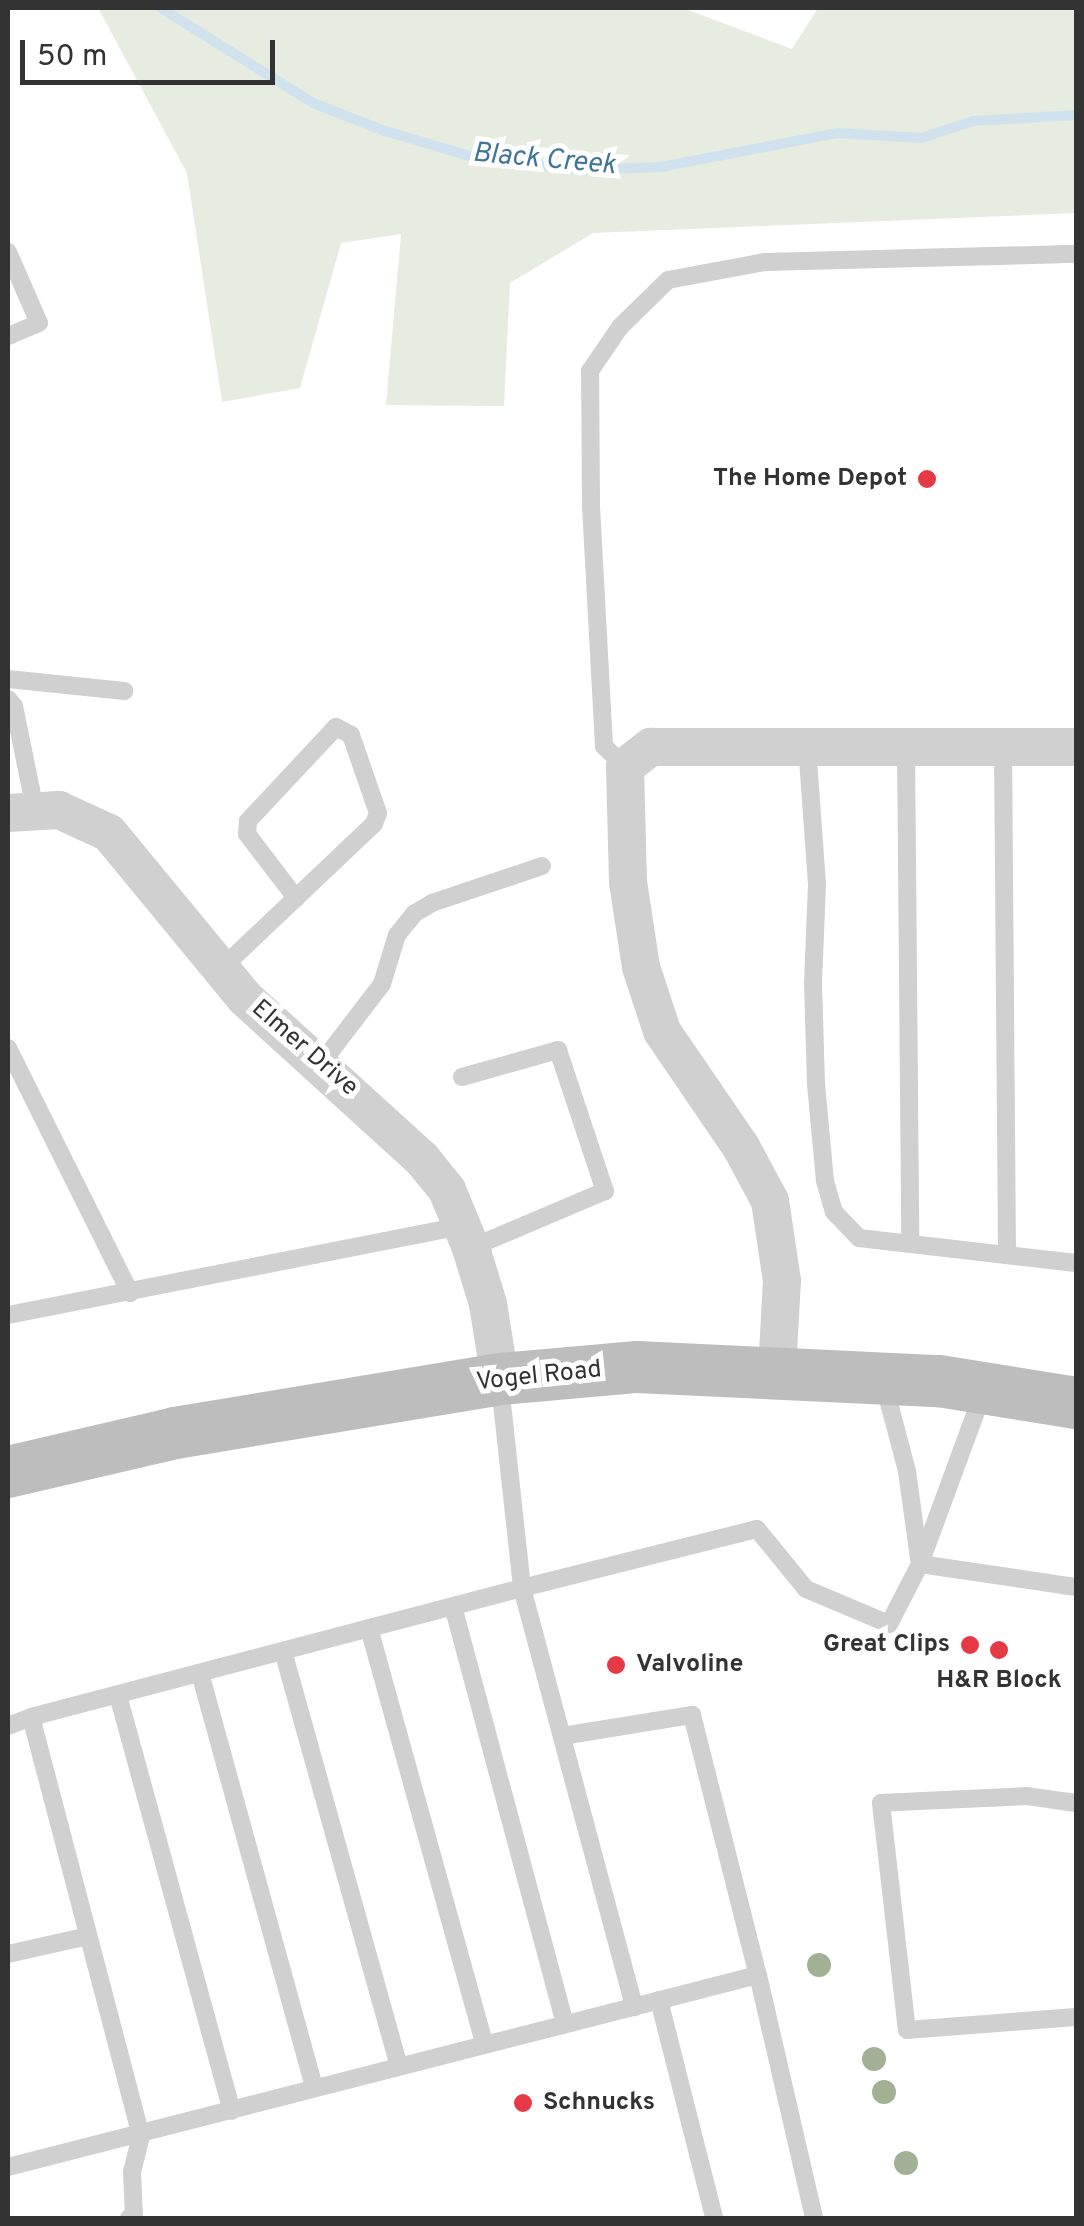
<!DOCTYPE html>
<style>
body{margin:0}
#map{position:relative;width:1084px;height:2226px;overflow:hidden;background:#fff;font-family:Overpass,sans-serif}
div>[style]{position:absolute}
.green>*{inset:0;background:#e6ecdf}
.stream>*{height:10px;margin:-5px;padding:0 5px;transform-origin:5px;border-radius:5px;background:#cfe2ee}
.service>*{height:18px;margin:-9px;padding:0 9px;transform-origin:9px;border-radius:9px;background:#d0d0d0}
.minor>*{height:38px;margin:-19px;padding:0 19px;transform-origin:19px;border-radius:19px;background:#d0d0d0}
.secondary>*{height:52px;margin:-26px;padding:0 26px;transform-origin:26px;border-radius:26px;background:#bdbdbd}
.trees>*{width:24px;height:24px;margin:-12px;border-radius:50%;background:#a2b095}
.dots>*{width:28px;height:28px;translate:-50% -50%;box-sizing:border-box;border:5px solid #fff;border-radius:50%}
span{translate:-50% -50%;white-space:nowrap;text-align:center;line-height:1.15;-webkit-text-stroke:10px #fff;paint-order:stroke}
.poi-label{font-size:25px;color:#333;font-weight:700}
.right{translate:-100% -50%;text-align:right}
.left{translate:0 -50%;text-align:left}
.street-label{font-size:25px;color:#333}
.water-label{font-size:28px;color:#3f7597;font-style:italic}
.frame{position:absolute;inset:0;border:10px solid #333;pointer-events:none}
.scale{position:absolute;left:20px;top:40px;width:255px;height:45px;box-sizing:border-box;border:5px solid #333;border-top:0;padding-left:12px;font-size:30px;line-height:35px;white-space:nowrap;color:#333;-webkit-text-stroke:8px #fff;paint-order:stroke}
</style>
<div id="map">
<div class="green">
<i style="clip-path:polygon(98px 8px,683px 8px,792px 49px,818px 8px,1076px 8px,1076px 213px,593px 233px,510px 283px,504px 406px,386px 405px,401px 234px,341px 243px,300px 388px,222px 402px,187px 173px)"></i>
</div>
<div class="stream">
<i style="left:161px;top:8px;width:179px;rotate:32deg"></i>
<i style="left:313px;top:103px;width:77px;rotate:21.3deg"></i>
<i style="left:385px;top:131px;width:96px;rotate:16.4deg"></i>
<i style="left:477px;top:158px;width:106px;rotate:6.5deg"></i>
<i style="left:582px;top:170px;width:79px;rotate:-2.2deg"></i>
<i style="left:661px;top:167px;width:180px;rotate:-10.9deg"></i>
<i style="left:838px;top:133px;width:83px;rotate:3.4deg"></i>
<i style="left:921px;top:138px;width:55px;rotate:-18.1deg"></i>
<i style="left:973px;top:121px;width:103px;rotate:-3.3deg"></i>
</div>
<div class="service">
<i style="left:8px;top:252px;width:77px;rotate:66.4deg"></i>
<i style="left:39px;top:323px;width:34px;rotate:157deg"></i>
<i style="left:8px;top:679px;width:117px;rotate:5.9deg"></i>
<i style="left:8px;top:699px;width:9px;rotate:49deg"></i>
<i style="left:14px;top:706px;width:105px;rotate:78.5deg"></i>
<i style="left:807px;top:745px;width:139px;rotate:85.9deg"></i>
<i style="left:817px;top:884px;width:99px;rotate:92.3deg"></i>
<i style="left:813px;top:983px;width:101px;rotate:88.3deg"></i>
<i style="left:816px;top:1084px;width:97px;rotate:84.7deg"></i>
<i style="left:825px;top:1181px;width:32px;rotate:74deg"></i>
<i style="left:834px;top:1212px;width:36px;rotate:46deg"></i>
<i style="left:859px;top:1238px;width:218px;rotate:6.6deg"></i>
<i style="left:906px;top:746px;width:498px;rotate:89.5deg"></i>
<i style="left:1003px;top:746px;width:509px;rotate:89.55deg"></i>
<i style="left:625px;top:767px;width:30px;rotate:-135deg"></i>
<i style="left:604px;top:746px;width:242px;rotate:-93.1deg"></i>
<i style="left:591px;top:504px;width:133px;rotate:-90.4deg"></i>
<i style="left:590px;top:371px;width:53px;rotate:-55.7deg"></i>
<i style="left:620px;top:327px;width:67px;rotate:-44.4deg"></i>
<i style="left:668px;top:280px;width:99px;rotate:-10.5deg"></i>
<i style="left:765px;top:262px;width:311px;rotate:-1.5deg"></i>
<i style="left:222px;top:968px;width:209px;rotate:-43.5deg"></i>
<i style="left:374px;top:824px;width:12px;rotate:-70deg"></i>
<i style="left:378px;top:813px;width:83px;rotate:-109.1deg"></i>
<i style="left:351px;top:735px;width:17px;rotate:-152deg"></i>
<i style="left:336px;top:727px;width:129px;rotate:133.1deg"></i>
<i style="left:248px;top:821px;width:13px;rotate:94deg"></i>
<i style="left:247px;top:834px;width:81px;rotate:52.6deg"></i>
<i style="left:8px;top:1048px;width:274px;rotate:63.5deg"></i>
<i style="left:320px;top:1065px;width:102px;rotate:-52.6deg"></i>
<i style="left:382px;top:984px;width:51px;rotate:-73deg"></i>
<i style="left:397px;top:935px;width:28px;rotate:-51deg"></i>
<i style="left:415px;top:913px;width:20px;rotate:-30deg"></i>
<i style="left:432px;top:903px;width:116px;rotate:-18.6deg"></i>
<i style="left:462px;top:1077px;width:100px;rotate:-15.7deg"></i>
<i style="left:558px;top:1050px;width:149px;rotate:71.6deg"></i>
<i style="left:605px;top:1191px;width:146px;rotate:157deg"></i>
<i style="left:8px;top:1315px;width:464px;rotate:-11.1deg"></i>
<i style="left:884px;top:1384px;width:90px;rotate:75.2deg"></i>
<i style="left:907px;top:1471px;width:89px;rotate:82.2deg"></i>
<i style="left:500px;top:1385px;width:204px;rotate:83.8deg"></i>
<i style="left:522px;top:1588px;width:242px;rotate:-14.1deg"></i>
<i style="left:757px;top:1529px;width:77px;rotate:50.8deg"></i>
<i style="left:806px;top:1589px;width:90px;rotate:22.9deg"></i>
<i style="left:889px;top:1624px;width:68px;rotate:-62.7deg"></i>
<i style="left:920px;top:1564px;width:182px;rotate:-69.8deg"></i>
<i style="left:920px;top:1564px;width:158px;rotate:8.4deg"></i>
<i style="left:453px;top:1606px;width:433px;rotate:75deg"></i>
<i style="left:369px;top:1628px;width:432px;rotate:74.5deg"></i>
<i style="left:283px;top:1651px;width:431px;rotate:74.4deg"></i>
<i style="left:200px;top:1673px;width:430px;rotate:74.6deg"></i>
<i style="left:118px;top:1695px;width:431px;rotate:74.7deg"></i>
<i style="left:8px;top:1726px;width:25px;rotate:-21deg"></i>
<i style="left:562px;top:1736px;width:132px;rotate:-9.2deg"></i>
<i style="left:692px;top:1715px;width:268px;rotate:75.8deg"></i>
<i style="left:1076px;top:1803px;width:49px;rotate:-171.9deg"></i>
<i style="left:1027px;top:1796px;width:146px;rotate:177.3deg"></i>
<i style="left:881px;top:1803px;width:228px;rotate:83.5deg"></i>
<i style="left:907px;top:2030px;width:169px;rotate:-4.4deg"></i>
<i style="left:8px;top:1954px;width:82px;rotate:-12.7deg"></i>
<i style="left:659px;top:2000px;width:225px;rotate:75.8deg"></i>
<i style="left:8px;top:2167px;width:774px;rotate:-14.36deg"></i>
<i style="left:758px;top:1975px;width:249px;rotate:77deg"></i>
<i style="left:129px;top:2218px;width:5px;rotate:-11deg"></i>
<i style="left:134px;top:2217px;width:45px;rotate:-92.5deg"></i>
<i style="left:132px;top:2172px;width:37px;rotate:-76deg"></i>
<i style="left:141px;top:2136px;width:433px;rotate:-104.7deg"></i>
<i style="left:31px;top:1717px;width:508px;rotate:-14.72deg"></i>
<i style="left:522px;top:1588px;width:434px;rotate:75deg"></i>
</div>
<div class="minor">
<i style="left:8px;top:813px;width:51px;rotate:-3.4deg"></i>
<i style="left:59px;top:810px;width:55px;rotate:24.7deg"></i>
<i style="left:109px;top:833px;width:214px;rotate:50.5deg"></i>
<i style="left:245px;top:998px;width:239px;rotate:42.3deg"></i>
<i style="left:422px;top:1159px;width:40px;rotate:51deg"></i>
<i style="left:447px;top:1190px;width:63px;rotate:67.5deg"></i>
<i style="left:471px;top:1248px;width:59px;rotate:73.1deg"></i>
<i style="left:488px;top:1304px;width:76px;rotate:80.9deg"></i>
<i style="left:777px;top:1370px;width:89px;rotate:-86.8deg"></i>
<i style="left:782px;top:1281px;width:81px;rotate:-98.5deg"></i>
<i style="left:770px;top:1201px;width:61px;rotate:-118.2deg"></i>
<i style="left:741px;top:1147px;width:140px;rotate:-124.3deg"></i>
<i style="left:662px;top:1031px;width:67px;rotate:-108.2deg"></i>
<i style="left:641px;top:967px;width:86px;rotate:-98.7deg"></i>
<i style="left:628px;top:882px;width:115px;rotate:-91.5deg"></i>
<i style="left:625px;top:767px;width:33px;rotate:-38deg"></i>
<i style="left:651px;top:747px;width:425px"></i>
</div>
<div class="secondary">
<i style="left:8px;top:1472px;width:171px;rotate:-13.1deg"></i>
<i style="left:175px;top:1433px;width:329px;rotate:-9.4deg"></i>
<i style="left:500px;top:1379px;width:138px;rotate:-5deg"></i>
<i style="left:637px;top:1367px;width:302px;rotate:2.7deg"></i>
<i style="left:939px;top:1381px;width:139px;rotate:9.1deg"></i>
</div>
<div class="trees">
<i style="left:819px;top:1965px"></i>
<i style="left:874px;top:2059px"></i>
<i style="left:884px;top:2092px"></i>
<i style="left:906px;top:2163px"></i>
</div>
<div class="dots">
<i style="left:927px;top:479px;background:#e63946"></i>
<i style="left:970px;top:1645px;background:#e63946"></i>
<i style="left:999px;top:1650px;background:#e63946"></i>
<i style="left:616px;top:1665px;background:#e63946"></i>
<i style="left:523px;top:2103px;background:#e63946"></i>
</div>
<div class="poi-label">
<span class="right" style="left:907px;top:479px">The Home Depot</span>
<span class="right" style="left:950px;top:1645px">Great Clips</span>
<span class="left" style="left:636px;top:1665px">Valvoline</span>
<span style="left:999px;top:1681px">H&amp;R Block</span>
<span class="left" style="left:543px;top:2103px">Schnucks</span>
</div>
<div class="street-label">
<span style="left:304px;top:1049px;rotate:41deg">Elmer Drive</span>
<span style="left:539px;top:1377px;rotate:-6deg">Vogel Road</span>
</div>
<div class="water-label">
<span style="left:544px;top:160px;rotate:5deg">Black Creek</span>
</div>
<div class="frame"></div>
<div class="scale">50 m</div>
</div>
